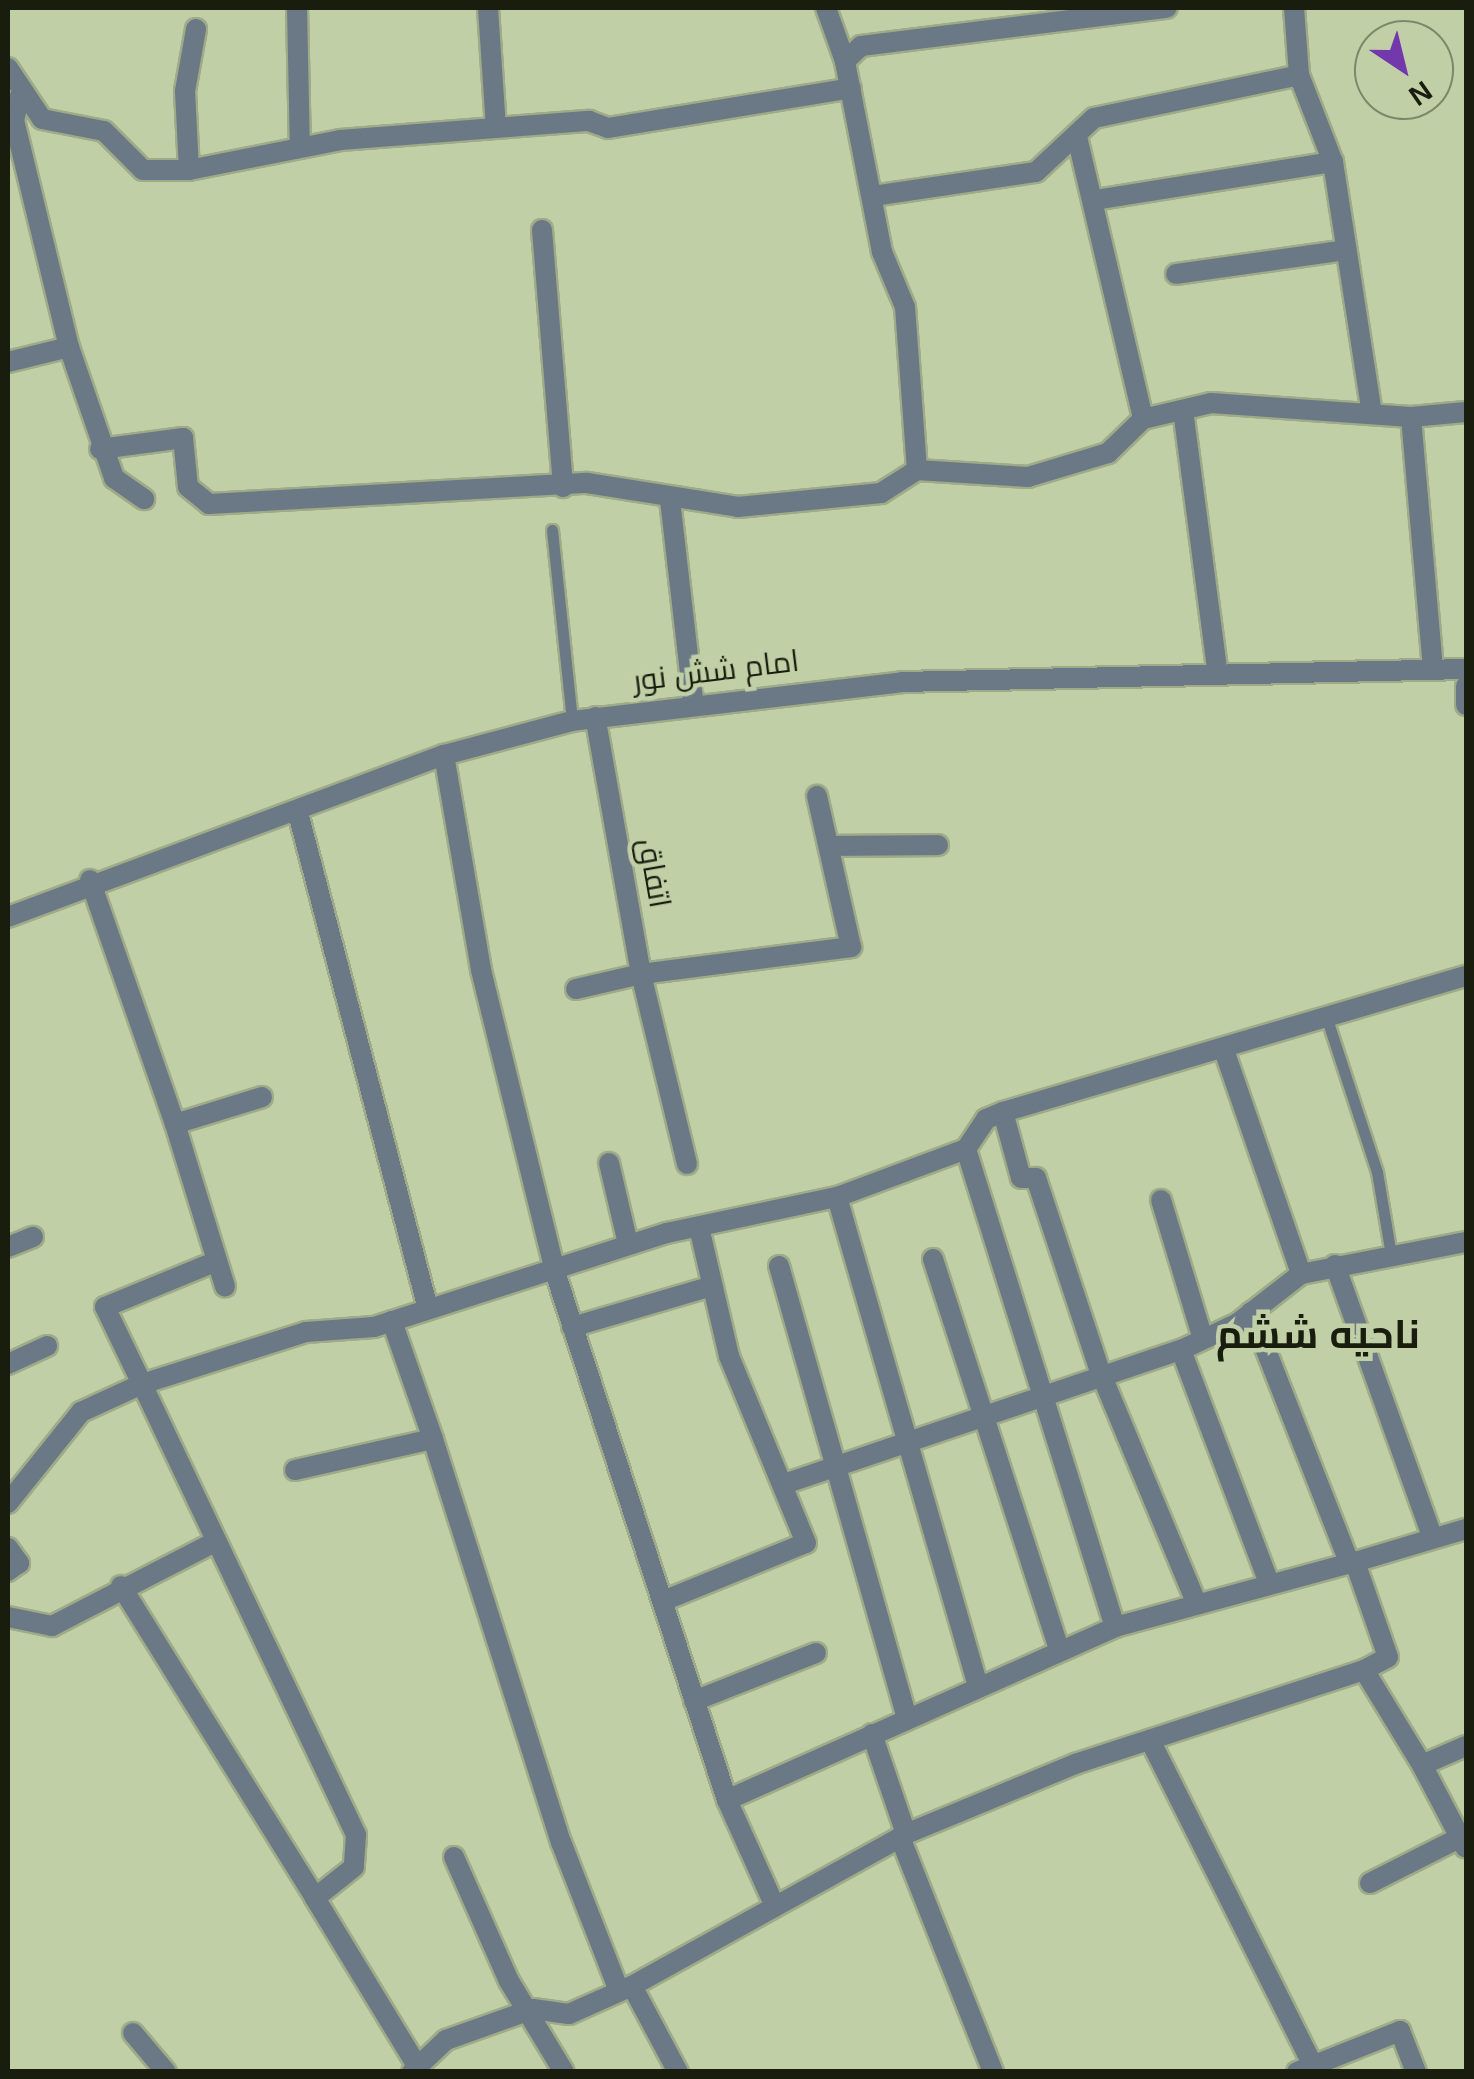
<!DOCTYPE html>
<meta charset="utf-8">
<style>
body{margin:0}
#map{position:relative;width:1474px;height:2079px;overflow:hidden;background:#c1cfa7;font-family:Arial,Cairo,sans-serif}
div>[style]{position:absolute}
.roads{filter:drop-shadow(2px 0 #9fab88) drop-shadow(-2px 0 #9fab88) drop-shadow(0 2px #9fab88) drop-shadow(0 -2px #9fab88)}
.service>*{height:11px;margin:-5.5px;padding:0 5.5px;transform-origin:5.5px;border-radius:5.5px;background:#6a7985}
.minor>*{height:20px;margin:-10px;padding:0 10px;transform-origin:10px;border-radius:10px;background:#6a7985}
.tertiary>*{height:20px;margin:-10px;padding:0 10px;transform-origin:10px;border-radius:10px;background:#6a7985}
span{translate:-50% -50%;white-space:nowrap;text-align:center;line-height:1.15;-webkit-text-stroke:9px #c1cfa7;paint-order:stroke}
.street-label{font-size:30px;color:#181d0e}
.district-label{font-size:40px;color:#181d0e;font-weight:700}
.frame{position:absolute;inset:0;border:10px solid #181d0e;pointer-events:none}
.north{position:absolute;left:1354px;top:20px;width:100px;height:100px;box-sizing:border-box;background:#c1cfa7;border:2px solid #7d886a;border-radius:50%;rotate:145deg;font-size:28px;font-weight:700;line-height:40px;text-align:center;color:#181d0e}
.north::after{content:'';display:block;margin:auto;width:35px;height:45px;background:#7438ad;clip-path:polygon(50% 0,100% 100%,50% 72%,0 100%)}
</style>
<div id="map">
<div class="roads">
<div class="service">
<i style="left:552px;top:530px;width:192px;rotate:84deg"></i>
<i style="left:1326px;top:1016px;width:164px;rotate:71.9deg"></i>
<i style="left:1377px;top:1172px;width:84px;rotate:80.4deg"></i>
</div>
<div class="minor">
<i style="left:297px;top:8px;width:138px;rotate:88.8deg"></i>
<i style="left:488px;top:8px;width:120px;rotate:86.2deg"></i>
<i style="left:826px;top:8px;width:56px;rotate:70.3deg"></i>
<i style="left:1294px;top:8px;width:67px;rotate:85.7deg"></i>
<i style="left:1299px;top:75px;width:93px;rotate:68.7deg"></i>
<i style="left:1333px;top:162px;width:254px;rotate:81.2deg"></i>
<i style="left:8px;top:68px;width:61px;rotate:56.3deg"></i>
<i style="left:42px;top:119px;width:63px;rotate:11deg"></i>
<i style="left:104px;top:131px;width:55px;rotate:45deg"></i>
<i style="left:143px;top:170px;width:46px"></i>
<i style="left:189px;top:170px;width:154px;rotate:-11.2deg"></i>
<i style="left:340px;top:140px;width:250px;rotate:-4.4deg"></i>
<i style="left:589px;top:121px;width:20px;rotate:20deg"></i>
<i style="left:608px;top:128px;width:246px;rotate:-9.3deg"></i>
<i style="left:20px;top:96px;width:25px;rotate:104deg"></i>
<i style="left:14px;top:120px;width:234px;rotate:76.4deg"></i>
<i style="left:1078px;top:141px;width:285px;rotate:76.8deg"></i>
<i style="left:189px;top:170px;width:79px;rotate:-92.9deg"></i>
<i style="left:185px;top:91px;width:63px;rotate:-79.9deg"></i>
<i style="left:873px;top:196px;width:165px;rotate:-8.4deg"></i>
<i style="left:1036px;top:172px;width:79px;rotate:-43deg"></i>
<i style="left:1094px;top:118px;width:209px;rotate:-11.8deg"></i>
<i style="left:1095px;top:200px;width:241px;rotate:-9.1deg"></i>
<i style="left:542px;top:230px;width:258px;rotate:85.3deg"></i>
<i style="left:1176px;top:274px;width:172px;rotate:-8deg"></i>
<i style="left:8px;top:362px;width:63px;rotate:-13.8deg"></i>
<i style="left:69px;top:347px;width:139px;rotate:71deg"></i>
<i style="left:114px;top:478px;width:37px;rotate:35deg"></i>
<i style="left:1183px;top:410px;width:261px;rotate:82.5deg"></i>
<i style="left:1411px;top:417px;width:253px;rotate:85deg"></i>
<i style="left:100px;top:449px;width:84px;rotate:-7.5deg"></i>
<i style="left:183px;top:438px;width:49px;rotate:84.2deg"></i>
<i style="left:188px;top:487px;width:27px;rotate:39deg"></i>
<i style="left:209px;top:504px;width:379px;rotate:-3.2deg"></i>
<i style="left:587px;top:483px;width:153px;rotate:9deg"></i>
<i style="left:738px;top:507px;width:144px;rotate:-5.6deg"></i>
<i style="left:881px;top:493px;width:43px;rotate:-32.6deg"></i>
<i style="left:917px;top:470px;width:111px;rotate:3.6deg"></i>
<i style="left:1028px;top:477px;width:84px;rotate:-16.7deg"></i>
<i style="left:1108px;top:453px;width:49px;rotate:-44.2deg"></i>
<i style="left:1143px;top:419px;width:70px;rotate:-13.2deg"></i>
<i style="left:1211px;top:403px;width:200px;rotate:4deg"></i>
<i style="left:1411px;top:417px;width:55px;rotate:-5.2deg"></i>
<i style="left:917px;top:470px;width:163px;rotate:-94.2deg"></i>
<i style="left:905px;top:307px;width:60px;rotate:-112.7deg"></i>
<i style="left:882px;top:252px;width:195px;rotate:-101deg"></i>
<i style="left:845px;top:61px;width:22px;rotate:-43deg"></i>
<i style="left:861px;top:46px;width:308px;rotate:-7.1deg"></i>
<i style="left:670px;top:500px;width:201px;rotate:83.4deg"></i>
<i style="left:1466px;top:686px;width:19px;rotate:90deg"></i>
<i style="left:444px;top:755px;width:218px;rotate:80.2deg"></i>
<i style="left:481px;top:970px;width:311px;rotate:76.2deg"></i>
<i style="left:555px;top:1272px;width:555px;rotate:71.96deg"></i>
<i style="left:727px;top:1800px;width:114px;rotate:65.7deg"></i>
<i style="left:298px;top:813px;width:513px;rotate:75.31deg"></i>
<i style="left:832px;top:846px;width:106px;rotate:-0.5deg"></i>
<i style="left:90px;top:880px;width:258px;rotate:70.8deg"></i>
<i style="left:175px;top:1124px;width:91px;rotate:-17.2deg"></i>
<i style="left:576px;top:989px;width:67px;rotate:-13deg"></i>
<i style="left:641px;top:974px;width:261px;rotate:-100.1deg"></i>
<i style="left:1224px;top:1050px;width:237px;rotate:71deg"></i>
<i style="left:1003px;top:1112px;width:483px;rotate:-16.4deg"></i>
<i style="left:175px;top:1124px;width:170px;rotate:72.9deg"></i>
<i style="left:966px;top:1149px;width:501px;rotate:72.69deg"></i>
<i style="left:609px;top:1163px;width:83px;rotate:76.8deg"></i>
<i style="left:687px;top:1164px;width:195px;rotate:-103.6deg"></i>
<i style="left:641px;top:974px;width:212px;rotate:-7.3deg"></i>
<i style="left:851px;top:947px;width:155px;rotate:-102.7deg"></i>
<i style="left:837px;top:1197px;width:509px;rotate:73.92deg"></i>
<i style="left:1161px;top:1200px;width:142px;rotate:73.2deg"></i>
<i style="left:8px;top:1247px;width:27px;rotate:-22deg"></i>
<i style="left:933px;top:1259px;width:411px;rotate:72.1deg"></i>
<i style="left:217px;top:1261px;width:121px;rotate:157.7deg"></i>
<i style="left:105px;top:1307px;width:85px;rotate:64.3deg"></i>
<i style="left:142px;top:1384px;width:172px;rotate:-17.6deg"></i>
<i style="left:306px;top:1332px;width:68px;rotate:-4.2deg"></i>
<i style="left:374px;top:1327px;width:308px;rotate:-17.8deg"></i>
<i style="left:667px;top:1233px;width:174px;rotate:-12deg"></i>
<i style="left:837px;top:1197px;width:138px;rotate:-20.4deg"></i>
<i style="left:966px;top:1149px;width:36px;rotate:-56deg"></i>
<i style="left:986px;top:1119px;width:18px;rotate:-22deg"></i>
<i style="left:1003px;top:1112px;width:68px;rotate:74.7deg"></i>
<i style="left:1021px;top:1178px;width:15px"></i>
<i style="left:1036px;top:1178px;width:201px;rotate:71.7deg"></i>
<i style="left:1099px;top:1369px;width:252px;rotate:67.4deg"></i>
<i style="left:1335px;top:1265px;width:290px;rotate:70.3deg"></i>
<i style="left:779px;top:1266px;width:469px;rotate:74.2deg"></i>
<i style="left:1251px;top:1312px;width:269px;rotate:68.6deg"></i>
<i style="left:572px;top:1327px;width:146px;rotate:-16.3deg"></i>
<i style="left:1181px;top:1350px;width:246px;rotate:69.3deg"></i>
<i style="left:8px;top:1364px;width:43px;rotate:-24.8deg"></i>
<i style="left:433px;top:1439px;width:423px;rotate:72.4deg"></i>
<i style="left:561px;top:1842px;width:160px;rotate:68.7deg"></i>
<i style="left:295px;top:1470px;width:141px;rotate:-12.7deg"></i>
<i style="left:433px;top:1439px;width:125px;rotate:-109.2deg"></i>
<i style="left:784px;top:1484px;width:419px;rotate:-18.7deg"></i>
<i style="left:1181px;top:1350px;width:63px;rotate:-25.3deg"></i>
<i style="left:1238px;top:1323px;width:80px;rotate:-37.9deg"></i>
<i style="left:1301px;top:1274px;width:168px;rotate:-11deg"></i>
<i style="left:8px;top:1503px;width:117px;rotate:-51.3deg"></i>
<i style="left:81px;top:1412px;width:67px;rotate:-24.7deg"></i>
<i style="left:142px;top:1384px;width:499px;rotate:64.6deg"></i>
<i style="left:356px;top:1835px;width:32px;rotate:94deg"></i>
<i style="left:354px;top:1867px;width:50px;rotate:141.5deg"></i>
<i style="left:315px;top:1898px;width:194px;rotate:58.7deg"></i>
<i style="left:8px;top:1548px;width:19px;rotate:54deg"></i>
<i style="left:19px;top:1563px;width:14px;rotate:144deg"></i>
<i style="left:121px;top:1586px;width:367px;rotate:58.1deg"></i>
<i style="left:663px;top:1601px;width:154px;rotate:-22.1deg"></i>
<i style="left:806px;top:1543px;width:202px;rotate:-112.4deg"></i>
<i style="left:729px;top:1356px;width:132px;rotate:-103.1deg"></i>
<i style="left:8px;top:1617px;width:45px;rotate:11.6deg"></i>
<i style="left:52px;top:1626px;width:181px;rotate:-27.3deg"></i>
<i style="left:1364px;top:1670px;width:111px;rotate:58.6deg"></i>
<i style="left:1422px;top:1765px;width:48px;rotate:-23.4deg"></i>
<i style="left:694px;top:1701px;width:131px;rotate:-21.5deg"></i>
<i style="left:872px;top:1734px;width:106px;rotate:71.2deg"></i>
<i style="left:1150px;top:1740px;width:371px;rotate:63.4deg"></i>
<i style="left:1422px;top:1765px;width:93px;rotate:62.3deg"></i>
<i style="left:727px;top:1800px;width:425px;rotate:-24deg"></i>
<i style="left:1115px;top:1627px;width:249px;rotate:-15.2deg"></i>
<i style="left:900px;top:1837px;width:253px;rotate:68.4deg"></i>
<i style="left:454px;top:1857px;width:136px;rotate:66.1deg"></i>
<i style="left:509px;top:1981px;width:106px;rotate:58.9deg"></i>
<i style="left:1370px;top:1883px;width:102px;rotate:-26.8deg"></i>
<i style="left:632px;top:1986px;width:98px;rotate:61.9deg"></i>
<i style="left:133px;top:2033px;width:51px;rotate:49.8deg"></i>
<i style="left:412px;top:2072px;width:47px;rotate:-43.3deg"></i>
<i style="left:446px;top:2040px;width:92px;rotate:-19.6deg"></i>
<i style="left:533px;top:2009px;width:36px;rotate:8deg"></i>
<i style="left:569px;top:2014px;width:69px;rotate:-24deg"></i>
<i style="left:632px;top:1986px;width:313px;rotate:-29deg"></i>
<i style="left:906px;top:1834px;width:183px;rotate:-22.5deg"></i>
<i style="left:1075px;top:1764px;width:304px;rotate:-18deg"></i>
<i style="left:1364px;top:1670px;width:27px;rotate:-28deg"></i>
<i style="left:1388px;top:1657px;width:101px;rotate:-109.2deg"></i>
<i style="left:1355px;top:1562px;width:116px;rotate:-16.6deg"></i>
<i style="left:1297px;top:2072px;width:111px;rotate:-21.7deg"></i>
<i style="left:1400px;top:2031px;width:44px;rotate:68.7deg"></i>
</div>
<div class="tertiary">
<i style="left:8px;top:917px;width:465px;rotate:-20.4deg"></i>
<i style="left:444px;top:755px;width:132px;rotate:-14.9deg"></i>
<i style="left:572px;top:721px;width:332px;rotate:-6.7deg"></i>
<i style="left:902px;top:682px;width:564px;rotate:-1.32deg"></i>
</div>
</div>
<div class="street-label">
<span style="left:716px;top:671px;rotate:-7deg">امام شش نور</span>
<span style="left:654px;top:873px;rotate:80deg">اتفاق</span>
</div>
<div class="district-label">
<span style="left:1318px;top:1334px">ناحیه ششم</span>
</div>
<div class="frame"></div>
<div class="north">N</div>
</div>
